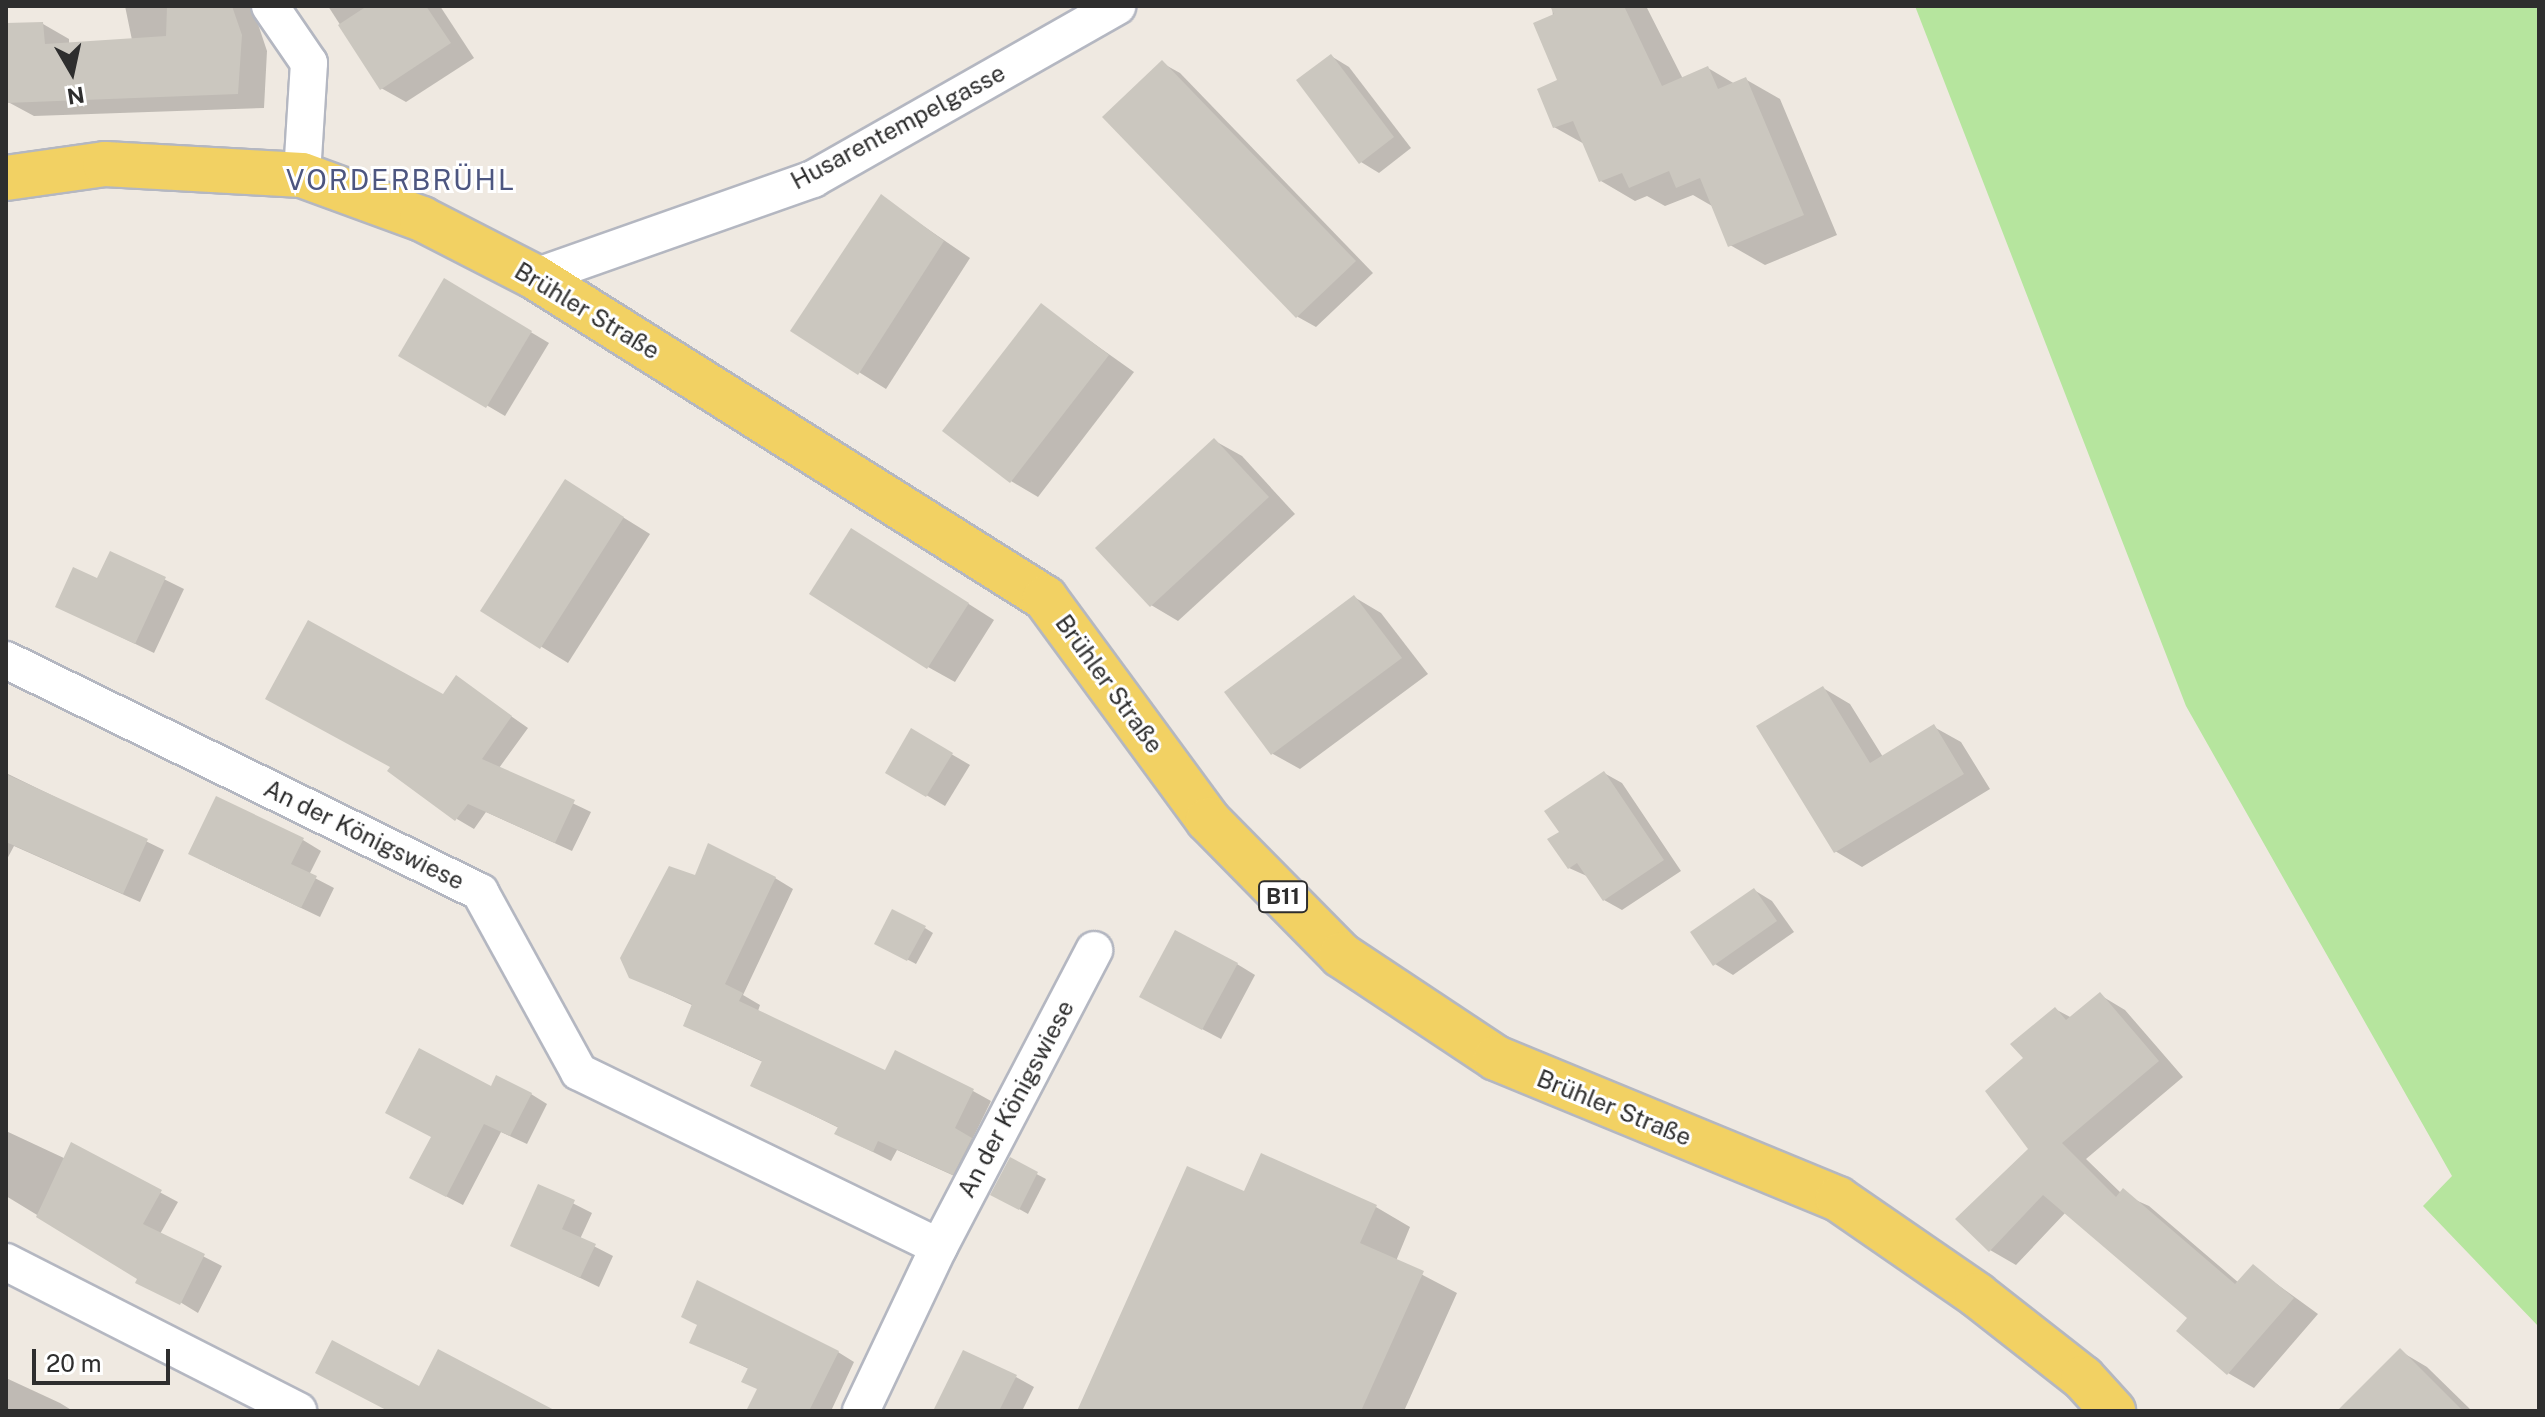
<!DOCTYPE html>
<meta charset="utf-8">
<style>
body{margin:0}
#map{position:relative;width:2545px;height:1417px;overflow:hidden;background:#efe9e1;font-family:"Public Sans",sans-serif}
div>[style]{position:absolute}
.green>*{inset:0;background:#b6e59e}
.shadow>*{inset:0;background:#0003}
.building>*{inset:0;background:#cbc7bf}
.roads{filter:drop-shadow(2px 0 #b4b7c1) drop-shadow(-2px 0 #b4b7c1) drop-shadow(0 2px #b4b7c1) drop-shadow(0 -2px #b4b7c1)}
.street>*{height:36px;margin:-18px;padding:0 18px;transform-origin:18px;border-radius:18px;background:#fff}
.primary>*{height:44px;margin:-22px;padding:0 22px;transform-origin:22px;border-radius:22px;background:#f2d163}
span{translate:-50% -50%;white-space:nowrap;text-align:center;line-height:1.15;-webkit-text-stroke:6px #fff;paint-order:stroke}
.shield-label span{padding:2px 6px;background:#fff;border:2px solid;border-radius:6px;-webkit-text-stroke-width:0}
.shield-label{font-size:22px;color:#2e2e2e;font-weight:700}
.street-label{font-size:24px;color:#2e2e2e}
.quarter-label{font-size:28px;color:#4d5680;letter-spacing:2px}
.frame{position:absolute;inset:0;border:8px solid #2e2e2e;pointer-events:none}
.north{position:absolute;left:32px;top:32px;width:80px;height:80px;-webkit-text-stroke:6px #fff;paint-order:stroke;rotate:171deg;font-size:22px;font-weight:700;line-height:32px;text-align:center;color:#2e2e2e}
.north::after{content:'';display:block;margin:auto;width:28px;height:36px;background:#2e2e2e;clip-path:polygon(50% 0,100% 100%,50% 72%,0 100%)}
.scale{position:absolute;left:32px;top:1349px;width:138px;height:36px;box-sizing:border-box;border:4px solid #2e2e2e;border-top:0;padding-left:10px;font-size:24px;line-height:28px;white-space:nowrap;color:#2e2e2e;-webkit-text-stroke:6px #fff;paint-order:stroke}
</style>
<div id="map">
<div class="green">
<i style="clip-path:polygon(1915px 6px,2539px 6px,2539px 1327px,2423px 1206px,2452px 1176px,2186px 706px)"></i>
</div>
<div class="shadow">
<i style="clip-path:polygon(125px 6px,252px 6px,267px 51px,264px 108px,34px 116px,8px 102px,6px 25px,43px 24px,69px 39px,69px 45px,132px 40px)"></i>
<i style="clip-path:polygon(328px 6px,440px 6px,474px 58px,406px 102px,381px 88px)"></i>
<i style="clip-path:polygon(1552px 6px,1646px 6px,1683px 79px,1708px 68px,1735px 84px,1745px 79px,1780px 99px,1837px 235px,1765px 265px,1730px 245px,1712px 206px,1693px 195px,1665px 206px,1647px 196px,1635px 201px,1601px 181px,1586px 145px,1554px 127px,1559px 81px)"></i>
<i style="clip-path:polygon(1331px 56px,1349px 67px,1411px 148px,1379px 173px,1361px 162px)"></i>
<i style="clip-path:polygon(1162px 63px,1180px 73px,1373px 273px,1316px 327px,1298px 317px,1105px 117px)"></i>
<i style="clip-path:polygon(881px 197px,970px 258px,886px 389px,793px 331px)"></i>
<i style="clip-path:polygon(445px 281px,549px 343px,505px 416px,401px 355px)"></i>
<i style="clip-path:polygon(1041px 306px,1134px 372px,1038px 497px,1011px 481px)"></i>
<i style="clip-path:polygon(1215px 441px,1242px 456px,1295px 514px,1178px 621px,1151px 605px)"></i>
<i style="clip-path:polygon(592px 498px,650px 534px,568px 663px,483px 611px)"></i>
<i style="clip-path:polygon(879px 547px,994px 620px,955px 682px,928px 667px)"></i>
<i style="clip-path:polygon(111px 553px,184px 589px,154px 653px,57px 606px,98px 581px)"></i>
<i style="clip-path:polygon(1354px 597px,1381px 613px,1428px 674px,1300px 769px,1273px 754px,1227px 692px)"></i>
<i style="clip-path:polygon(457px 678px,528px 728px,499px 768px,591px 812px,572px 851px,486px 812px,474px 829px,457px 819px,443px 696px)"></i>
<i style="clip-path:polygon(1823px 688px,1850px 704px,1883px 757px,1934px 727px,1961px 742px,1990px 789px,1862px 867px,1835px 851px)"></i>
<i style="clip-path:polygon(912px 731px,970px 765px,945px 806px,887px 772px)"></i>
<i style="clip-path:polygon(6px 773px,164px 850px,140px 902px,14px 846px,6px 861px)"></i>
<i style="clip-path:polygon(1604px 773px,1622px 783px,1681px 871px,1622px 910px,1604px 900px,1589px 877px,1569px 868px)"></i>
<i style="clip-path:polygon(303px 840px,321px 851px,309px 875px,334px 888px,320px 917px,209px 864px)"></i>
<i style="clip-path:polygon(696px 877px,775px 878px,793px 889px,743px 995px,760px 1005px,758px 1011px,886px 1073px,973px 1091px,991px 1101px,972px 1140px,990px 1150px,972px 1184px,897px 1150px,891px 1161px,837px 1134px,839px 1128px,752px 1085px,763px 1062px,685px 1026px,694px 1006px,631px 977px)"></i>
<i style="clip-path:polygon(1754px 890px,1772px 901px,1794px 932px,1733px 975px,1715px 964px)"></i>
<i style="clip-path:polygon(925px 928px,933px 933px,916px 964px,876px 943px)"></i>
<i style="clip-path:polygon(1237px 964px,1255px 975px,1221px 1039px,1160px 1007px)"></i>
<i style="clip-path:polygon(2100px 995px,2125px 1010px,2183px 1077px,2086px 1159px,2122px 1194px,2149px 1206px,2239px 1283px,2253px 1267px,2318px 1314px,2254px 1388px,2228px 1373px,2190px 1318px,2066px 1212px,2016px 1265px,1990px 1250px,2031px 1149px,2026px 1059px,2055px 1009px,2072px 1018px)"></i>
<i style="clip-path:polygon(492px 1088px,531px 1094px,547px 1104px,527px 1144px,501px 1132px,463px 1205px,428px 1187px,433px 1137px)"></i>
<i style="clip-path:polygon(6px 1131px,66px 1159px,72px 1145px,178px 1202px,160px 1234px,222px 1266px,198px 1313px,6px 1196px)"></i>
<i style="clip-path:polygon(1010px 1160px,1046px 1179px,1028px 1214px,992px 1194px)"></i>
<i style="clip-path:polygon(539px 1186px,592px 1213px,580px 1239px,613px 1256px,599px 1287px,512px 1245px)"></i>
<i style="clip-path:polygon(1245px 1194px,1376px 1207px,1410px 1227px,1396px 1261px,1457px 1293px,1404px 1411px,1079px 1411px)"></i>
<i style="clip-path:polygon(692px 1342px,838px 1352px,854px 1362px,831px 1411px,749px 1411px,759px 1390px,749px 1369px)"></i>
<i style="clip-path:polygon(2400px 1351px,2427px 1367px,2472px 1411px,2340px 1411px)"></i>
<i style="clip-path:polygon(1016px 1377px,1034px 1387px,1022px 1411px,936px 1411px)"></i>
<i style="clip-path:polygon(6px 1378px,60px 1403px,73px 1411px,6px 1411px)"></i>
</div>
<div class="building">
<i style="clip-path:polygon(167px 6px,232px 6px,242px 35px,238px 94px,6px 103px,6px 23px,43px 22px,45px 44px,166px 36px)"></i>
<i style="clip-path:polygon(367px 6px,426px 6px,451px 43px,380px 90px,338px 25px)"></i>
<i style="clip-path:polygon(1550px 6px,1624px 6px,1662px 86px,1708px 66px,1718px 89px,1746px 77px,1804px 215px,1728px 247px,1700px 178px,1676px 188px,1669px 171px,1629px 188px,1622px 173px,1599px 182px,1573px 121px,1553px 128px,1537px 89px,1557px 80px,1533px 23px,1554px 14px)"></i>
<i style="clip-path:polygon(1331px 54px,1394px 137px,1359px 164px,1296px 80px)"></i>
<i style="clip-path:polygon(1162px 60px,1356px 261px,1296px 318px,1102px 117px)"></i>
<i style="clip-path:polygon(881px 194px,944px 241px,858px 375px,790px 331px)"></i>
<i style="clip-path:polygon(444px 278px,532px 331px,486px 408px,398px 356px)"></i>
<i style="clip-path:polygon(1041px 303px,1109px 355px,1010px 483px,942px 431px)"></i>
<i style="clip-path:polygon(1214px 438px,1269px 497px,1150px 607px,1095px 548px)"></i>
<i style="clip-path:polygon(565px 479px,624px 517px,540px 649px,480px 611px)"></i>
<i style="clip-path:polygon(851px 528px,969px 603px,927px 669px,809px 594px)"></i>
<i style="clip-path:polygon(110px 551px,166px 577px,135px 644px,55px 607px,73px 567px,97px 578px)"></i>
<i style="clip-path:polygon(1354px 595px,1402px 658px,1271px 755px,1224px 692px)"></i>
<i style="clip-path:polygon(308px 620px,443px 694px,456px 675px,512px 716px,482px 759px,575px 800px,555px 843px,468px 804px,455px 821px,387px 771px,390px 767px,265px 699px)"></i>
<i style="clip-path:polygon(1823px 686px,1870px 763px,1934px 724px,1964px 774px,1834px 853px,1756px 726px)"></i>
<i style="clip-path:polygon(911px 728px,953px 753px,926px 797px,885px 773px)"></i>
<i style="clip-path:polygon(1604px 771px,1664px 860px,1603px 901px,1577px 863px,1568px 869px,1547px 839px,1559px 832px,1544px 811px)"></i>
<i style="clip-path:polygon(6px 774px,148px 839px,123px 894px,6px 842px)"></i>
<i style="clip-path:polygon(216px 796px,304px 838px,291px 864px,317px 876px,301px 908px,188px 854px)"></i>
<i style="clip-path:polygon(708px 843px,776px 877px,725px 984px,743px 993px,739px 1001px,885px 1070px,895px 1050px,974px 1089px,955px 1128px,972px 1138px,953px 1175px,878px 1141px,873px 1152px,834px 1134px,838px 1127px,750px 1086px,762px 1061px,683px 1026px,692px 1004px,629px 978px,620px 958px,669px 866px,695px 875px)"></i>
<i style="clip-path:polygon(1754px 888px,1777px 921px,1713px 966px,1690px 932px)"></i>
<i style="clip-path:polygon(892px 909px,926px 926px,907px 961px,874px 944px)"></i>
<i style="clip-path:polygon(1175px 930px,1238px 963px,1202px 1030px,1139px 997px)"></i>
<i style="clip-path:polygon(2100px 992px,2159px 1061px,2062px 1143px,2116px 1197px,2123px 1188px,2235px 1284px,2253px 1264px,2294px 1298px,2227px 1375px,2176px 1331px,2187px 1318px,2043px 1195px,1989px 1252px,1955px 1219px,2028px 1149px,1985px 1091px,2023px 1058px,2010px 1044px,2055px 1007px,2066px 1020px)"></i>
<i style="clip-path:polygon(419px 1048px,491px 1086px,496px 1075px,532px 1093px,510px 1136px,484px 1124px,446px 1197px,409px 1178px,431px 1137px,385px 1113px)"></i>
<i style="clip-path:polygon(71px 1142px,162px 1190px,143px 1224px,205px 1254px,180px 1305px,135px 1283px,137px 1279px,36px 1217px)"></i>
<i style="clip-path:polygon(1261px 1153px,1377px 1205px,1360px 1243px,1424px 1271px,1361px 1411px,1077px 1411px,1187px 1166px,1244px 1191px)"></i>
<i style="clip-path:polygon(1010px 1157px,1038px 1172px,1019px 1210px,990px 1195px)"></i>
<i style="clip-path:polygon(538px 1184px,575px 1200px,562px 1229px,596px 1244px,580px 1278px,510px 1246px)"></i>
<i style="clip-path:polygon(697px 1280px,839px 1351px,809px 1411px,746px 1411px,757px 1389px,741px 1382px,748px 1368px,689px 1343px,697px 1325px,681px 1317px)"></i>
<i style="clip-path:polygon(332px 1340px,419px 1386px,438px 1349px,556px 1411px,388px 1411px,315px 1373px)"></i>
<i style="clip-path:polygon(2400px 1348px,2463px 1411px,2337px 1411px)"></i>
<i style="clip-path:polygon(963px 1350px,1017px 1375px,999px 1411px,933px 1411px)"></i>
</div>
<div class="roads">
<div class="street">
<i style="left:270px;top:6px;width:69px;rotate:55.6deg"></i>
<i style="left:309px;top:63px;width:112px;rotate:93.6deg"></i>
<i style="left:535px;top:277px;width:295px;rotate:-19.4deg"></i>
<i style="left:813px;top:179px;width:350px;rotate:-29.6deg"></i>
<i style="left:6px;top:660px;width:528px;rotate:26.08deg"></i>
<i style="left:480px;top:892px;width:205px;rotate:61.2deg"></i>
<i style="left:579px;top:1072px;width:400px;rotate:25.9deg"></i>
<i style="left:6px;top:1262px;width:328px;rotate:27deg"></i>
<i style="left:861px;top:1411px;width:182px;rotate:-64.6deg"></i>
<i style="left:939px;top:1247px;width:335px;rotate:-62.4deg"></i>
</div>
<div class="primary">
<i style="left:6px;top:178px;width:100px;rotate:-8deg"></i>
<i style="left:105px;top:164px;width:197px;rotate:3.2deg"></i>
<i style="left:302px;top:175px;width:128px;rotate:20.1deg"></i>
<i style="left:422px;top:219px;width:127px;rotate:27.2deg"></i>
<i style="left:535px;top:277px;width:603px;rotate:32.19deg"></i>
<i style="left:1045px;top:598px;width:275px;rotate:53.7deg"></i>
<i style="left:1208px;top:820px;width:190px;rotate:45.4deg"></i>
<i style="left:1341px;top:955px;width:186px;rotate:33.6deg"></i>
<i style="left:1496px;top:1058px;width:370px;rotate:22.4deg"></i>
<i style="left:1838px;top:1199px;width:169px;rotate:34.6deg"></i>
<i style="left:1977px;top:1295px;width:135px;rotate:38.1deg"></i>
<i style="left:2083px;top:1378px;width:45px;rotate:47.7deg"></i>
</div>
</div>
<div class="shield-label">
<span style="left:1283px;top:897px">B11</span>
</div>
<div class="street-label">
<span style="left:898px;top:127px;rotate:-28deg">Husarentempelgasse</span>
<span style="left:587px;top:311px;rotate:31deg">Brühler Straße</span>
<span style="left:1109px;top:684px;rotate:54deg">Brühler Straße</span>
<span style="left:364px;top:835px;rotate:26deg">An der Königswiese</span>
<span style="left:1016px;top:1099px;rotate:-62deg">An der Königswiese</span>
<span style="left:1614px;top:1108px;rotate:22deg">Brühler Straße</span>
</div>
<div class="quarter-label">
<span style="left:401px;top:180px">VORDERBRÜHL</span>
</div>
<div class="frame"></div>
<div class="north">N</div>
<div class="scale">20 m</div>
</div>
